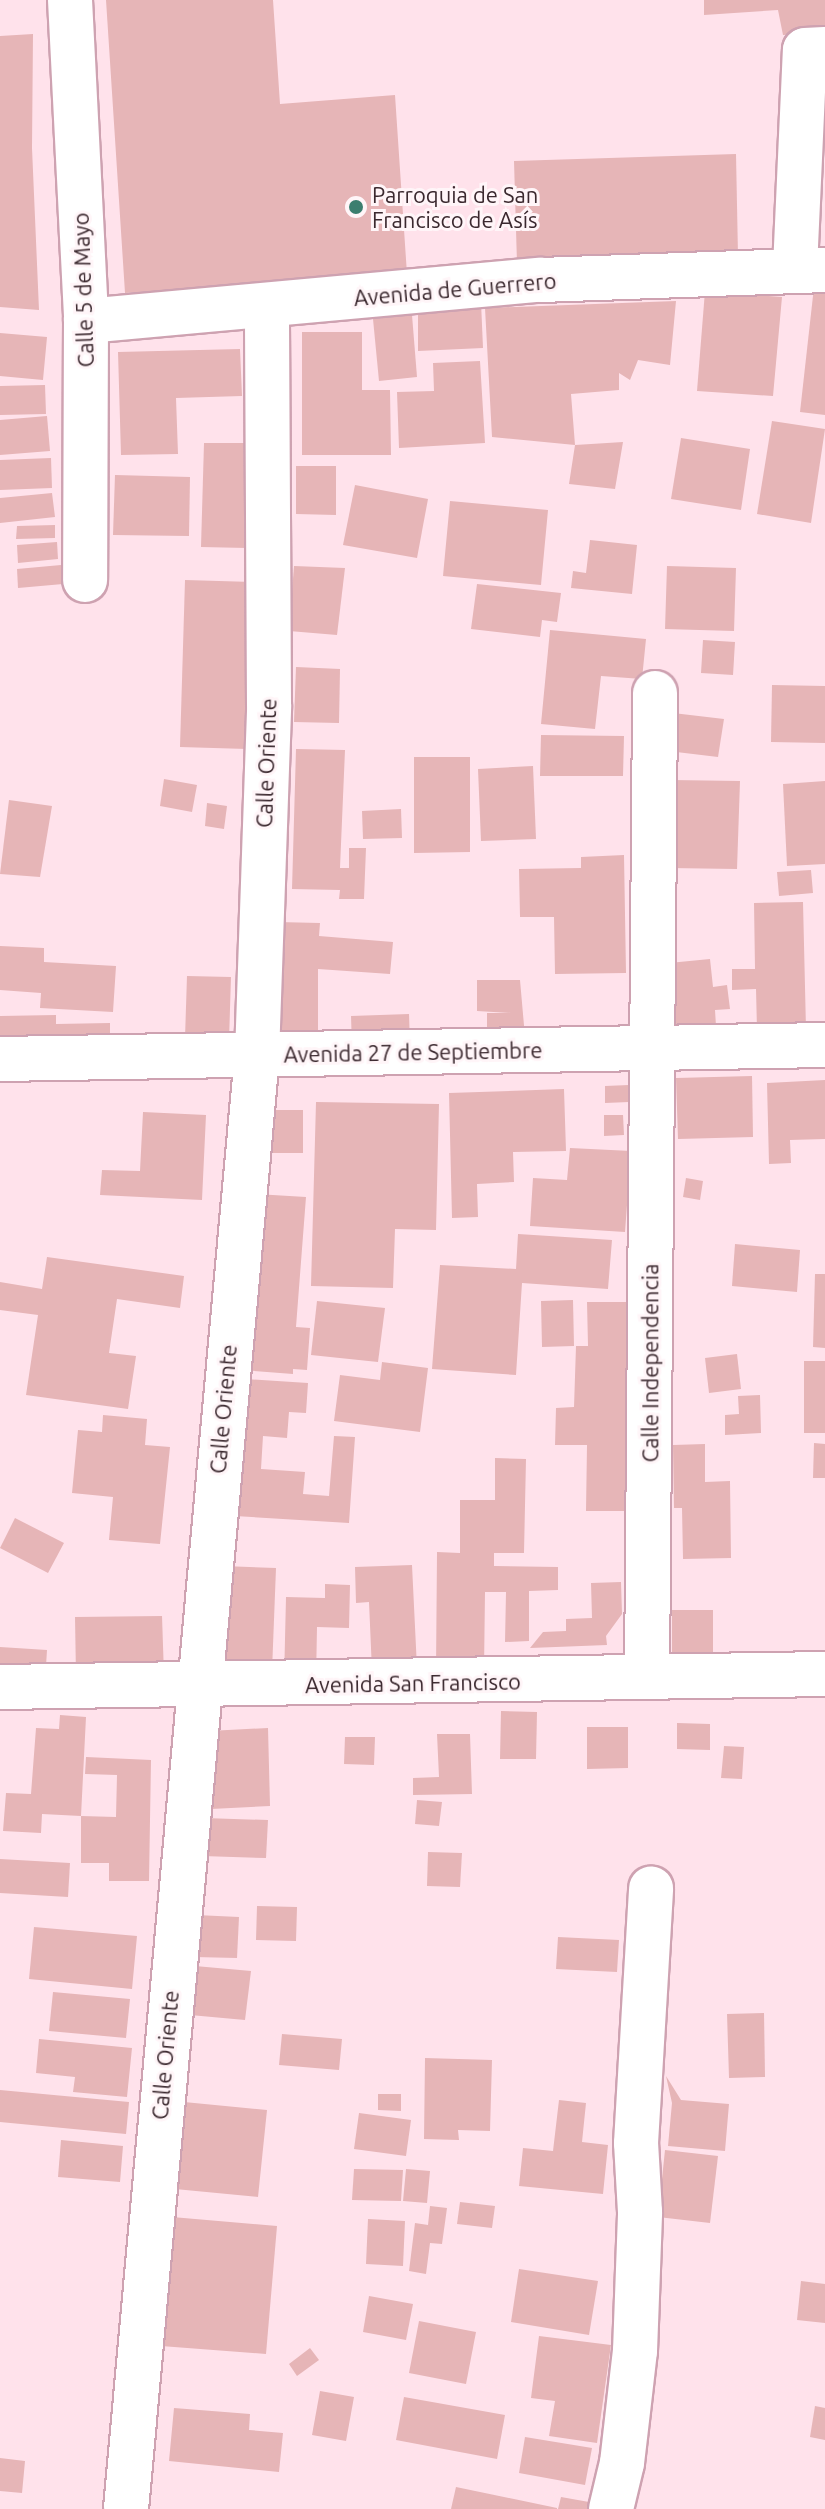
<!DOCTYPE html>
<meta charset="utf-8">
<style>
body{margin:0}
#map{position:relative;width:825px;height:2509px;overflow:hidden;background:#ffe2eb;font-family:Ubuntu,sans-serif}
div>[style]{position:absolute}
.building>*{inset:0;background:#e6b5b7}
.roads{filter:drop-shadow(2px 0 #cea2b1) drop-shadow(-2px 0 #cea2b1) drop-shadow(0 2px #cea2b1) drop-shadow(0 -2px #cea2b1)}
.minor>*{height:44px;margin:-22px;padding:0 22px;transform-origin:22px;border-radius:22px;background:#fff}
.dots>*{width:22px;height:22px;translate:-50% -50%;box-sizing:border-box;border:4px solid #fff5f8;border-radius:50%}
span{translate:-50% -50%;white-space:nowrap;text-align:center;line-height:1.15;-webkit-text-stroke:6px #fff5f8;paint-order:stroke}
.poi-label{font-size:22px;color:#3b292f}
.left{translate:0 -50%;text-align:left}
.street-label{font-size:22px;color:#3b292f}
</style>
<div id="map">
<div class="building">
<i style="clip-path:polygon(106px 0,273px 0,280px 104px,395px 95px,407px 274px,125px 293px)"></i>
<i style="clip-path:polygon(704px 0,825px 0,825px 33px,783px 35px,778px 10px,704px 15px)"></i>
<i style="clip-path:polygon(33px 34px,32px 148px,39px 310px,0 307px,0 36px)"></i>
<i style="clip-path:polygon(736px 154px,738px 256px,517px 263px,514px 161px)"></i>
<i style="clip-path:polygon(814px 287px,825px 288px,825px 415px,800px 412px)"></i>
<i style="clip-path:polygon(705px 291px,782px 297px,773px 396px,697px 391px)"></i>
<i style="clip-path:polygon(676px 301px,670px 365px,638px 360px,630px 380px,619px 373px,619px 390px,571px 394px,575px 445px,492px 437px,485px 308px)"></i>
<i style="clip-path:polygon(481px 302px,483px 348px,418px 351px,418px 308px)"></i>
<i style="clip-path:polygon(412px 315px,417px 377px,379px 381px,373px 319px)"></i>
<i style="clip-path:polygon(302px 332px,362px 332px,362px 390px,390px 390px,391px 455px,302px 455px)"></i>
<i style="clip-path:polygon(0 333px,47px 337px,43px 380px,0 376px)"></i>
<i style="clip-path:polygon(240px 349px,242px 396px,176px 398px,178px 454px,121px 455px,118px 352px)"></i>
<i style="clip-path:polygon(480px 361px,485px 443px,399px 448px,397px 392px,434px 391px,433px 363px)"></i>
<i style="clip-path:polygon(45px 385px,46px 414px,0 415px,0 386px)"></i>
<i style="clip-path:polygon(47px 416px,50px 451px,0 455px,0 420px)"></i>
<i style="clip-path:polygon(772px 421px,825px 429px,811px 523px,757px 514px)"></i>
<i style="clip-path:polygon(681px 438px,750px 449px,741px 510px,671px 499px)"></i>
<i style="clip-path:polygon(623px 442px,615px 489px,569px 484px,575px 445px)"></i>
<i style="clip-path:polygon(204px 443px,249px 443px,247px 548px,201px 547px)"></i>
<i style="clip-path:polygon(51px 458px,52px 488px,0 490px,0 460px)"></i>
<i style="clip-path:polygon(296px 466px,336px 466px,336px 515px,296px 514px)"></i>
<i style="clip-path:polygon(115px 475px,190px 477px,189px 536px,113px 535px)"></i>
<i style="clip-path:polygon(355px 485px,428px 499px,417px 558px,343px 545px)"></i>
<i style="clip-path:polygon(52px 493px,55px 517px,0 523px,0 498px)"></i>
<i style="clip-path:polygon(450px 501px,548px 510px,541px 585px,443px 576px)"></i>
<i style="clip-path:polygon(55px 525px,55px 538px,16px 539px,17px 526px)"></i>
<i style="clip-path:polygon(590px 540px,637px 545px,632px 594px,571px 588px,573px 571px,586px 573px)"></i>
<i style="clip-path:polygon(57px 542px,58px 559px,18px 563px,17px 545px)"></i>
<i style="clip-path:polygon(61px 565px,63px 584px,18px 588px,17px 569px)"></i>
<i style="clip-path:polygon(294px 566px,345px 568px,337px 635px,289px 631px)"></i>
<i style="clip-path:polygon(667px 566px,736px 568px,734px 631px,665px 629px)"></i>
<i style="clip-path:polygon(185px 580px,253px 582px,247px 749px,180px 747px)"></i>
<i style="clip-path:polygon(477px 584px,561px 593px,557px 622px,542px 620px,540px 637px,471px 629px)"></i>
<i style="clip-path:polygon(550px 630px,646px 639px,642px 679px,601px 676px,595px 729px,541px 724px)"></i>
<i style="clip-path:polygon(703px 640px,735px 642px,733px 675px,701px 673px)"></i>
<i style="clip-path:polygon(296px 667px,340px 669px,339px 723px,294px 722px)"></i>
<i style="clip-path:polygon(772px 685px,825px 686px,825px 743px,771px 742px)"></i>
<i style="clip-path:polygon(673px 713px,724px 719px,718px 757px,668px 751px)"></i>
<i style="clip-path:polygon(541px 735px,624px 736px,623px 776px,540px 776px)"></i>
<i style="clip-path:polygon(296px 749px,345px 750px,340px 868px,349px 868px,349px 848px,366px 848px,364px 899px,339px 899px,340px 890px,292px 889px)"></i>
<i style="clip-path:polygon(414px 757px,470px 757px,470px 852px,414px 853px)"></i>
<i style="clip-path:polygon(533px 766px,536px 839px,481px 841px,478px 769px)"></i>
<i style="clip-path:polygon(164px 779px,197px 785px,192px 812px,160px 806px)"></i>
<i style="clip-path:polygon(671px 780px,740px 781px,737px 869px,669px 868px)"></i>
<i style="clip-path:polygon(825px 781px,825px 864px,787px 866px,783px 784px)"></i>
<i style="clip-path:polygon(9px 800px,52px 806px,40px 877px,0 874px)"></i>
<i style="clip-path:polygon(207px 803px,227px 806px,224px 829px,205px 826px)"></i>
<i style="clip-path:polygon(401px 809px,402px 838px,363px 839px,362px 811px)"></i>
<i style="clip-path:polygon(624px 855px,626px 973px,555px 974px,554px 917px,520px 917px,519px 869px,581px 868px,581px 857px)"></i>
<i style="clip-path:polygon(811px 870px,813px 893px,779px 896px,777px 872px)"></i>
<i style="clip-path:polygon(803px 902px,806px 1029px,757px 1030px,756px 989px,732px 990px,732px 969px,755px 969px,754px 903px)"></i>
<i style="clip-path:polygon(277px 922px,320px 923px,319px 936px,393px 942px,390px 974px,318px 969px,318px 1039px,274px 1038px)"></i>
<i style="clip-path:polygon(0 946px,44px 948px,44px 962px,116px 966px,113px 1012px,40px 1008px,41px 993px,0 990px)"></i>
<i style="clip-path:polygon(710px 959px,713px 987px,727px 985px,730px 1009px,715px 1010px,716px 1026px,676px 1031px,669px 963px)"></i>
<i style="clip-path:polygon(187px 976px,231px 977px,229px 1040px,185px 1038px)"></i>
<i style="clip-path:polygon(477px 980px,520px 980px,526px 1048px,487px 1048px,487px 1013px,511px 1013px,477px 1011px)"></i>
<i style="clip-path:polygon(409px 1014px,410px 1045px,352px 1047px,351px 1016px)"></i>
<i style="clip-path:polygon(56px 1015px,56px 1024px,110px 1023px,110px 1055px,0 1053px,0 1016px)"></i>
<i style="clip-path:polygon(752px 1076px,753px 1137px,678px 1139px,676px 1078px)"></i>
<i style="clip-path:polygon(825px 1080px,825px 1139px,790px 1140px,791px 1163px,769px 1164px,767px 1083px)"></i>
<i style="clip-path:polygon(629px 1085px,629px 1102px,605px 1103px,605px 1086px)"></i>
<i style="clip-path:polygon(564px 1089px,566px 1151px,513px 1152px,514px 1182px,477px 1184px,478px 1217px,452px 1218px,449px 1093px)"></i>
<i style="clip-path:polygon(316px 1102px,439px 1104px,436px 1230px,395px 1229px,393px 1288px,311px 1286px)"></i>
<i style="clip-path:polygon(264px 1110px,303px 1110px,303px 1153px,264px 1153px)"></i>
<i style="clip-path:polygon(143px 1112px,206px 1115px,202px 1200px,100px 1195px,102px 1170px,140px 1171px)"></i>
<i style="clip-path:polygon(604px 1115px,623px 1115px,624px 1135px,604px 1136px)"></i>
<i style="clip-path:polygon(570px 1148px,631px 1151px,625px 1232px,530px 1226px,533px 1178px,567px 1180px)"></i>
<i style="clip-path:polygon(686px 1178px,703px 1181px,700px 1200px,683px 1197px)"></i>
<i style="clip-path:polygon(256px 1194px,306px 1197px,296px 1327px,310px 1328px,307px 1370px,293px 1369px,293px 1374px,243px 1370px)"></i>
<i style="clip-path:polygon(518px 1234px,612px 1240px,608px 1289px,522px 1283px,516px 1375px,432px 1369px,440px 1265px,516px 1269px)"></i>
<i style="clip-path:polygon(735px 1244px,800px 1250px,797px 1292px,732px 1286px)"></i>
<i style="clip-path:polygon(47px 1257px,184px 1276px,180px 1308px,117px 1299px,109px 1353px,136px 1356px,128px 1409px,26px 1395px,38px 1315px,0 1310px,0 1282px,42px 1289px)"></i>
<i style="clip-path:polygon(815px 1274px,825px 1274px,825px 1348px,813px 1347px)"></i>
<i style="clip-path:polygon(573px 1300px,574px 1346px,542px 1347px,541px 1301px)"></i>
<i style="clip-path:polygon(317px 1301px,385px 1308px,378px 1362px,311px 1355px)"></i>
<i style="clip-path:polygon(587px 1302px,633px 1302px,630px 1511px,586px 1511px,587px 1445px,555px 1445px,556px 1408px,574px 1407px,576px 1346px,588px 1346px)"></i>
<i style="clip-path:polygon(737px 1354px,741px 1389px,709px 1393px,705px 1358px)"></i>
<i style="clip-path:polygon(804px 1361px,825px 1361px,825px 1433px,804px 1433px)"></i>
<i style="clip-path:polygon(382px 1362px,428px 1368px,420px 1432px,334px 1421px,340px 1375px,380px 1380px)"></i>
<i style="clip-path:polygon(245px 1379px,308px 1383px,306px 1413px,289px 1412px,287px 1438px,263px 1436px,261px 1469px,305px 1472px,303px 1494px,329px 1496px,334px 1436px,355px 1437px,349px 1523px,235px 1516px)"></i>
<i style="clip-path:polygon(760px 1395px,761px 1433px,725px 1435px,725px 1415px,739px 1414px,738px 1396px)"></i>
<i style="clip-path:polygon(103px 1415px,147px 1419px,145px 1445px,170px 1447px,160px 1544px,109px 1540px,113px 1497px,72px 1493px,78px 1430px,102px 1432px)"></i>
<i style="clip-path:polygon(814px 1443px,825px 1444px,825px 1478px,813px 1478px)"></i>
<i style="clip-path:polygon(705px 1444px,705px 1482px,730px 1481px,731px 1558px,683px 1559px,682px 1508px,674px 1508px,673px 1445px)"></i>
<i style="clip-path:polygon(495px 1458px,526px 1459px,524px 1553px,494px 1553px,494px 1566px,558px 1567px,558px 1590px,529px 1591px,529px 1641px,505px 1642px,506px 1592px,485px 1592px,484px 1670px,436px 1670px,437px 1552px,460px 1553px,460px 1500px,495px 1500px)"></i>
<i style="clip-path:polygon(15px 1518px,64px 1543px,48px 1573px,0 1548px)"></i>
<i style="clip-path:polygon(412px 1565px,417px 1668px,372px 1671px,369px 1602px,356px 1603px,355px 1567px)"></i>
<i style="clip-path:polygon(223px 1566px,276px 1568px,272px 1671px,219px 1670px)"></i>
<i style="clip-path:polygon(621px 1582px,622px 1614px,606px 1636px,607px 1645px,530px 1648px,543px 1632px,566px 1631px,566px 1619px,592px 1618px,591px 1583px)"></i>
<i style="clip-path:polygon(325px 1584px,350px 1585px,349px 1628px,317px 1627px,316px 1681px,284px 1681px,286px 1597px,325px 1598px)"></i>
<i style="clip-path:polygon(672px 1610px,713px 1610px,713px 1665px,672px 1665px)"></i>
<i style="clip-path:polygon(162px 1616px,164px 1675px,76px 1676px,75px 1617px)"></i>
<i style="clip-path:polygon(0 1647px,47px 1650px,45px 1681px,0 1678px)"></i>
<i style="clip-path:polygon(501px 1711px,537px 1712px,536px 1759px,500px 1759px)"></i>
<i style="clip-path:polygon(60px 1715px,86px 1717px,81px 1816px,42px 1814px,41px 1833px,3px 1831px,6px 1793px,31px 1794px,36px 1728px,59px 1729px)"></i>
<i style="clip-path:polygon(677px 1723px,710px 1724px,710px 1750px,677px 1749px)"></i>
<i style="clip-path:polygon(587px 1727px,628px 1727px,628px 1768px,587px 1769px)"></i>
<i style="clip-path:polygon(268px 1728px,270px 1806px,211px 1809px,209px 1731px)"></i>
<i style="clip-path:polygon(437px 1734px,470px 1734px,472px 1794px,413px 1795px,413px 1778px,439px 1777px)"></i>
<i style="clip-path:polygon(345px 1737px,375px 1737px,374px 1765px,344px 1764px)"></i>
<i style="clip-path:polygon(724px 1746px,744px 1747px,742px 1779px,721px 1778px)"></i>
<i style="clip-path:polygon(86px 1757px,151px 1760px,149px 1881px,109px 1881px,109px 1863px,81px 1863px,81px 1816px,116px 1817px,117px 1775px,85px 1774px)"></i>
<i style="clip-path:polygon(417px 1800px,442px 1802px,439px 1826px,415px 1824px)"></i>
<i style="clip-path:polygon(204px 1818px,268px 1820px,266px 1858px,202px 1856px)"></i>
<i style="clip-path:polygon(428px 1852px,462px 1853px,460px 1887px,427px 1886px)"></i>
<i style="clip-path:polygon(0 1859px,70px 1863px,68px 1897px,0 1893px)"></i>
<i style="clip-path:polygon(257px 1906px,297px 1907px,296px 1941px,256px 1940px)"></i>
<i style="clip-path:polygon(196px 1915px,239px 1917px,237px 1958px,194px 1957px)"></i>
<i style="clip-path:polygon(34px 1927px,137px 1936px,132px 1989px,29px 1979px)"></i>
<i style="clip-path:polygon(558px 1937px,619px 1940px,617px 1972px,556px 1969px)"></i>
<i style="clip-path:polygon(195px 1966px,251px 1971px,245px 2020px,190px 2015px)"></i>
<i style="clip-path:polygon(53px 1992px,130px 1999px,126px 2038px,49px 2031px)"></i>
<i style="clip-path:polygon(764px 2013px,765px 2077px,729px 2078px,727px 2014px)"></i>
<i style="clip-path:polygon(282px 2034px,342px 2039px,339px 2070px,279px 2065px)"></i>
<i style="clip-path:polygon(39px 2039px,132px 2048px,127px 2097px,73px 2092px,75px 2077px,36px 2073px)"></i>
<i style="clip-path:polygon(425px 2058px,492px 2060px,490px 2131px,458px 2130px,459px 2140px,424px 2139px)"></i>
<i style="clip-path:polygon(666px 2076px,681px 2100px,729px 2104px,725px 2151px,668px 2146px,672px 2103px)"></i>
<i style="clip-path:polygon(0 2090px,129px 2102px,126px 2134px,0 2122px)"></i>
<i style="clip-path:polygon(378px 2094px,401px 2094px,401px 2111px,378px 2110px)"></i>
<i style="clip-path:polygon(559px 2100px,586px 2103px,582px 2142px,608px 2145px,603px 2194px,519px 2186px,523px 2148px,553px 2151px)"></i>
<i style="clip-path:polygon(184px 2102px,267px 2110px,258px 2197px,175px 2189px)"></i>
<i style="clip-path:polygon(359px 2113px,411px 2120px,406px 2156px,354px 2149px)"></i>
<i style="clip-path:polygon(61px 2140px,123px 2146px,120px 2182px,58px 2177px)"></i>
<i style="clip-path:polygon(665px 2150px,718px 2156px,710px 2223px,658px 2217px)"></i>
<i style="clip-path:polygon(354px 2169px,403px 2170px,401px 2201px,352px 2200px)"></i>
<i style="clip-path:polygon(406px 2169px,430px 2171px,427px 2203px,403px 2201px)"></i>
<i style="clip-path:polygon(460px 2202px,495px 2206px,492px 2228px,457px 2224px)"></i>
<i style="clip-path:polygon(430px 2206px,447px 2208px,442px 2244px,430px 2243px,426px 2274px,409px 2271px,415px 2223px,428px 2225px)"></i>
<i style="clip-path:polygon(172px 2217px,277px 2226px,266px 2354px,161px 2346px)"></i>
<i style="clip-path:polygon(368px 2219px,405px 2221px,403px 2266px,366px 2264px)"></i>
<i style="clip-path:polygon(519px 2269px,598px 2281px,589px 2335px,511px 2322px)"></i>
<i style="clip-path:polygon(801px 2281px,825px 2284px,825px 2323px,797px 2320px)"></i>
<i style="clip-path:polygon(369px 2296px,413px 2304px,406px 2340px,363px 2332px)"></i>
<i style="clip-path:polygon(419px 2321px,476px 2332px,466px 2384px,409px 2373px)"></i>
<i style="clip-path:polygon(539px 2336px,611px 2345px,597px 2443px,549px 2436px,555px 2401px,531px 2398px)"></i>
<i style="clip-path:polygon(310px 2348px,319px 2360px,297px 2376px,289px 2364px)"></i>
<i style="clip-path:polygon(320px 2391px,354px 2397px,346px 2441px,312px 2435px)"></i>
<i style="clip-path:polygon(404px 2397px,505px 2415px,497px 2459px,396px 2440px)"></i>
<i style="clip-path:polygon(815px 2406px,825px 2408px,825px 2440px,810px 2437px)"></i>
<i style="clip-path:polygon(174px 2408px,250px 2414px,249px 2430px,283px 2433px,279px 2472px,169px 2461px)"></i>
<i style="clip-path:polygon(525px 2437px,592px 2448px,585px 2485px,519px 2473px)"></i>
<i style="clip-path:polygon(0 2458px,25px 2461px,22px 2493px,0 2491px)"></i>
<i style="clip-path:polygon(456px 2487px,557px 2508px,557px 2509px,451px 2509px)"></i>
<i style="clip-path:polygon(561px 2497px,589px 2502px,588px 2509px,558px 2509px)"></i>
</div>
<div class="roads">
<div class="minor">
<i style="left:70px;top:0;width:321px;rotate:87.1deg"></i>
<i style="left:86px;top:321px;width:259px;rotate:90.2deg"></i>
<i style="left:795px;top:268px;width:218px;rotate:-87.4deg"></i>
<i style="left:805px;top:50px;width:20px;rotate:-3deg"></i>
<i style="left:86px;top:321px;width:456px;rotate:-5.2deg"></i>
<i style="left:540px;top:280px;width:285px;rotate:-2deg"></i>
<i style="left:0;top:1059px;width:825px;rotate:-0.97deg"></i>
<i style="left:647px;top:1677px;width:984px;rotate:-89.53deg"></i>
<i style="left:0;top:1687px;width:825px;rotate:-0.9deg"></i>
<i style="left:126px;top:2509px;width:1460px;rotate:-84.85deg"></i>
<i style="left:257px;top:1055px;width:350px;rotate:-88deg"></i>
<i style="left:269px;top:705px;width:398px;rotate:-90.3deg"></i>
<i style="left:611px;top:2509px;width:47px;rotate:-76.6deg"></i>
<i style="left:622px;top:2463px;width:113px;rotate:-83.4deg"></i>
<i style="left:635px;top:2351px;width:139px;rotate:-87.9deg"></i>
<i style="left:640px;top:2212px;width:69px;rotate:-93.3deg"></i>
<i style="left:636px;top:2143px;width:255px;rotate:-86.6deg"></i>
</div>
</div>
<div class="dots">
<i style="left:356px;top:207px;background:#3c7e6f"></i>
</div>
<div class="poi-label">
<span class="left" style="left:372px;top:207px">Parroquia de San<br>Francisco de Asís</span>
</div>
<div class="street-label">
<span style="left:455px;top:289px;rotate:-5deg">Avenida de Guerrero</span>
<span style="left:83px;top:290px;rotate:-92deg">Calle 5 de Mayo</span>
<span style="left:266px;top:763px;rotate:-88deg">Calle Oriente</span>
<span style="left:413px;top:1052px;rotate:-1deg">Avenida 27 de Septiembre</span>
<span style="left:650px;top:1363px;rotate:-90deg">Calle Independencia</span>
<span style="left:223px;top:1409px;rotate:-85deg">Calle Oriente</span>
<span style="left:413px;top:1683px;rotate:-1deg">Avenida San Francisco</span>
<span style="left:165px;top:2055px;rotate:-85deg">Calle Oriente</span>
</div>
</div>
